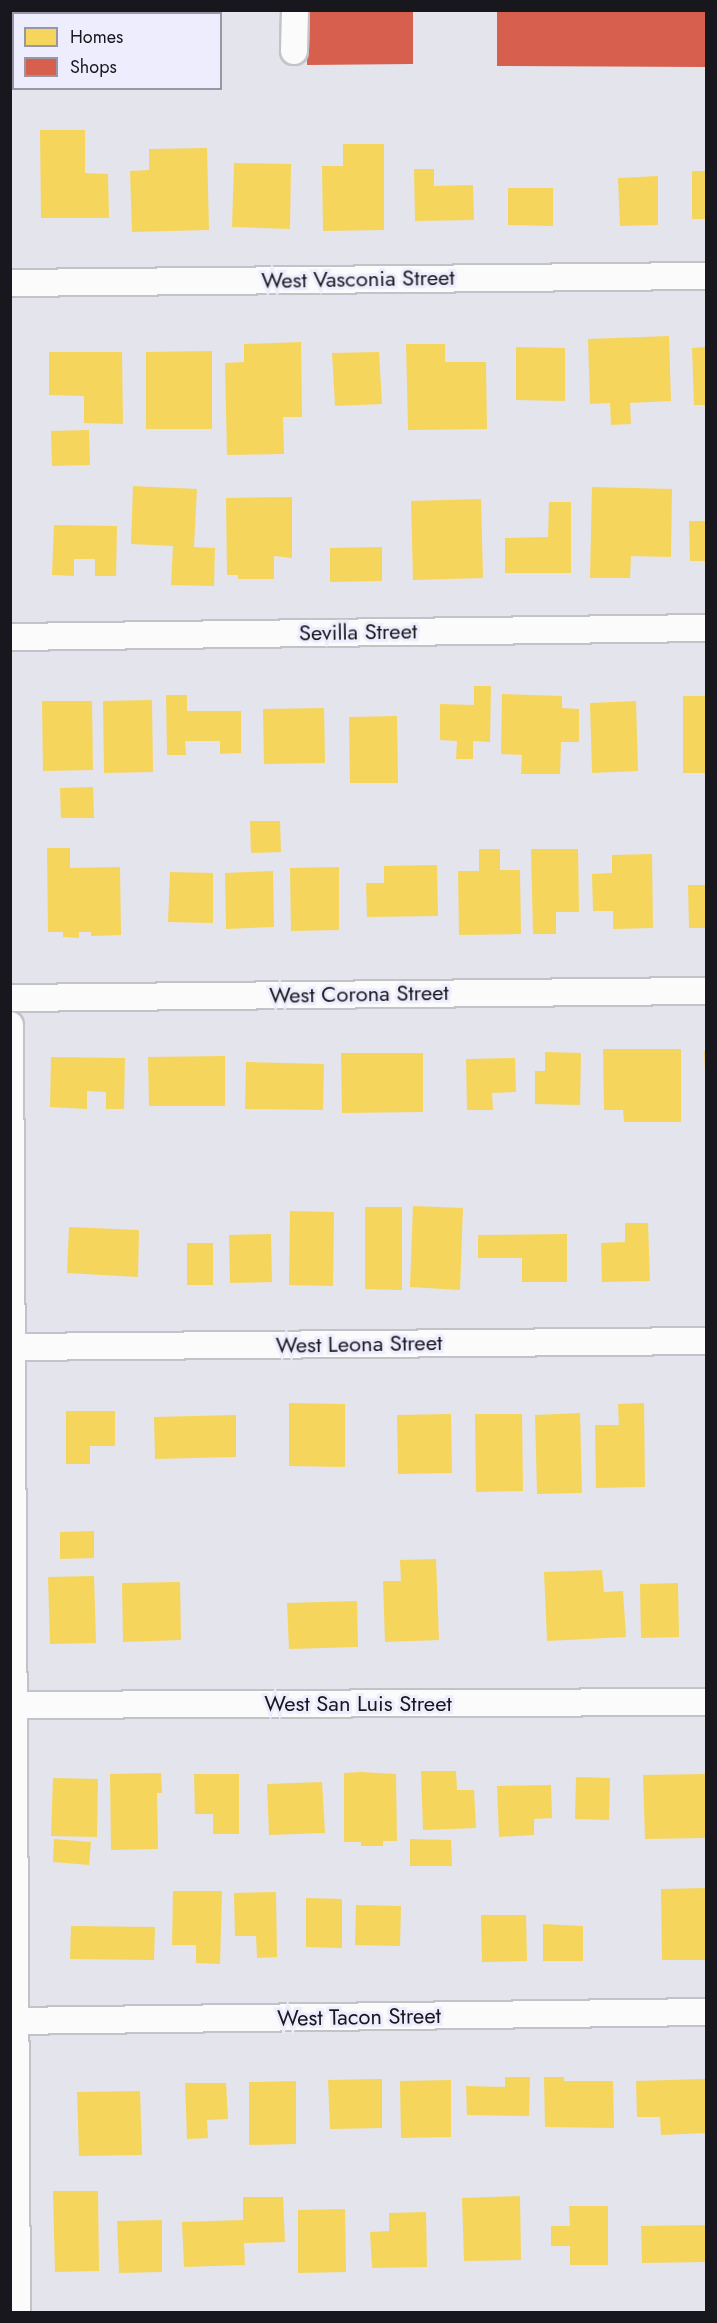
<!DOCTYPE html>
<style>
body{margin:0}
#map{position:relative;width:717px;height:2323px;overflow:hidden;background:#e4e4ec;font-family:Jost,sans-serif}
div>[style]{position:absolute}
.homes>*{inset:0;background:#f6d55c}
.shops>*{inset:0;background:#d6604d}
.roads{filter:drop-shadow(2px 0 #c2c2c8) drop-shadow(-2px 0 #c2c2c8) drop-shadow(0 2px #c2c2c8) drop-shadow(0 -2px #c2c2c8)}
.minor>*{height:26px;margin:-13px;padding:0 13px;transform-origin:13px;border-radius:13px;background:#fbfbfc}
span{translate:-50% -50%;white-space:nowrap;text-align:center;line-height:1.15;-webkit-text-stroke:6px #eeedfd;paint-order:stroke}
.street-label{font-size:22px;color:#18171d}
.frame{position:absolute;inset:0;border:12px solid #18171d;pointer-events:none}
.legend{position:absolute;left:12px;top:12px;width:210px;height:78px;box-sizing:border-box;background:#eeedfd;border:2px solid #9897a3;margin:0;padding:8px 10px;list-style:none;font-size:18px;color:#18171d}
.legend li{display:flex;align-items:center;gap:12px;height:30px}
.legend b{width:30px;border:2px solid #9897a3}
</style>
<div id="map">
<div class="homes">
<i style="clip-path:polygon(40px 130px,85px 130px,85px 173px,108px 174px,109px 218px,41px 218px)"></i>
<i style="clip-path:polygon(343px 144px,384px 144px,384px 230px,323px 231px,322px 166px,343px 166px)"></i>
<i style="clip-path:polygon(207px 148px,209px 230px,132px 232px,130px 171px,149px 170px,149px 149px)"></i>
<i style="clip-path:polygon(234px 163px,291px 164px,290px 229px,232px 227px)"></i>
<i style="clip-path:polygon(414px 169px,434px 169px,434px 186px,473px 185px,474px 220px,415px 221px)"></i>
<i style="clip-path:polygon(692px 171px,706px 171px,706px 219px,692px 219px)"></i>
<i style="clip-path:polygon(658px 176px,658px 225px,620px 226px,618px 178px)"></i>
<i style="clip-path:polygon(508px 188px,553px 188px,553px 226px,508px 225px)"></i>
<i style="clip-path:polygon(669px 336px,671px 401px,630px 403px,631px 424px,611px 425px,610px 403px,590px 404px,588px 339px)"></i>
<i style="clip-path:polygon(301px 342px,302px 417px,283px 417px,284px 454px,227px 455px,225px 363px,244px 362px,244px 344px)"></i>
<i style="clip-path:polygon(406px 344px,445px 344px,445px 362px,486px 362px,487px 429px,408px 430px)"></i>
<i style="clip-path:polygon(516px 347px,565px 348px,565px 401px,516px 400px)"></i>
<i style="clip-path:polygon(706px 347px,706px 405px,694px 405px,692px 348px)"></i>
<i style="clip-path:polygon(212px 351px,212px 429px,146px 429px,146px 352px)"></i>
<i style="clip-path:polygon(49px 352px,122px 352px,123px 424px,84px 423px,84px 396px,49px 395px)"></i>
<i style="clip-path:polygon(379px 352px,382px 404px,335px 406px,332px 353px)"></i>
<i style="clip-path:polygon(89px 430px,90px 465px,52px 466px,51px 431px)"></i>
<i style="clip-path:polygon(133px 486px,197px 489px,194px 547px,215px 548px,214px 586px,171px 585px,173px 546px,131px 544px)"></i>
<i style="clip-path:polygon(592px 487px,672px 489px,671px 557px,631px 556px,630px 578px,590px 578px)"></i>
<i style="clip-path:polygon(292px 497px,292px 558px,274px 556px,274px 579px,238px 579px,238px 575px,227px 575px,226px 498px)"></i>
<i style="clip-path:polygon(481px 499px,483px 578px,413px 580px,411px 501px)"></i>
<i style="clip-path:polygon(549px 502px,571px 502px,571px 573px,505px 573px,505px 538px,548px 537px)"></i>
<i style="clip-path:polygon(689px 521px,706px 521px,706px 561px,690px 561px)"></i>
<i style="clip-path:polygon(54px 525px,117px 526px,116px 576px,95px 576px,95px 559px,74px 559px,74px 576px,52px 575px)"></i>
<i style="clip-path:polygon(382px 547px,382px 581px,330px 582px,330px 548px)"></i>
<i style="clip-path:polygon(474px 686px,491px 686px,490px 742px,473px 741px,473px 759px,456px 759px,457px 741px,440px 740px,440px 704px,474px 705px)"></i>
<i style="clip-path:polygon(502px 694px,562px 696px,562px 708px,579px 709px,579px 742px,561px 742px,560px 774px,521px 774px,522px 755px,501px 754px)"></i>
<i style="clip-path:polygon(166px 695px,187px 695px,187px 711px,241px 711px,241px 753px,220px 754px,220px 741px,185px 741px,186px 755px,167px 755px)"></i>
<i style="clip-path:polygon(683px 696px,706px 696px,706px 773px,683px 773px)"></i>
<i style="clip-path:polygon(152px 700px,153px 772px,104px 773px,103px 701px)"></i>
<i style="clip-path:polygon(42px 701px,92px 701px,93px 770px,43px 771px)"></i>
<i style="clip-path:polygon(636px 701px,638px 771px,592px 773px,590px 703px)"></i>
<i style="clip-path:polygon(324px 708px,325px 763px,264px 764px,263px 709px)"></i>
<i style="clip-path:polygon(397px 716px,398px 783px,350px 783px,349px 717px)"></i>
<i style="clip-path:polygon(93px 787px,94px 818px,61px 818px,60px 788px)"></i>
<i style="clip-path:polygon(250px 821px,280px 821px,281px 852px,251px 853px)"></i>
<i style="clip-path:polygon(47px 848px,70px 848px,70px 868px,120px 867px,121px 935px,91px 936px,91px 932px,79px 932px,79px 938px,63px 937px,63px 932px,48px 932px)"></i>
<i style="clip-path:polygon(479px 849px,500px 849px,500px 870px,520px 870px,521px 934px,459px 935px,458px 871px,479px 871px)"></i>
<i style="clip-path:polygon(531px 849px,578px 849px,579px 912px,556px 912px,556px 934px,533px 934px)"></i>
<i style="clip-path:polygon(652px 854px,653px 928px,613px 929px,613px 911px,593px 911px,592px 874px,612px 873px,612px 855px)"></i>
<i style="clip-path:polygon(437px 865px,438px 916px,367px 917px,366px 883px,384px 883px,384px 866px)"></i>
<i style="clip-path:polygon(339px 867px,339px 930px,291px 931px,290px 868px)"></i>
<i style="clip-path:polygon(273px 871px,274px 927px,226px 929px,225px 873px)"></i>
<i style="clip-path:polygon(170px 872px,213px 873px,213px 923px,168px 922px)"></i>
<i style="clip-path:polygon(688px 885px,706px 885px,706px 928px,689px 928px)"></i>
<i style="clip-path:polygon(603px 1049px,681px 1049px,681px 1122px,624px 1122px,623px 1110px,604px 1110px)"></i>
<i style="clip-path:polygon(704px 1051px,706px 1051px,706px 1072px,705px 1072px)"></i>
<i style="clip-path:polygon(545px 1052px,581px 1053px,580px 1105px,535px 1104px,535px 1071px,545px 1071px)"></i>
<i style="clip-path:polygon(341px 1053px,423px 1053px,423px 1112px,342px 1113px)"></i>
<i style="clip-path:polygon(225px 1056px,225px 1106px,149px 1106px,148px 1057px)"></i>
<i style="clip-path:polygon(51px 1057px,125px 1058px,124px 1109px,106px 1109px,106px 1092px,87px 1091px,87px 1109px,50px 1107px)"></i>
<i style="clip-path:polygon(515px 1058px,516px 1092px,492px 1093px,493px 1110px,467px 1110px,466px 1059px)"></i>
<i style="clip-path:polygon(246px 1062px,324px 1064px,323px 1110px,245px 1109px)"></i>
<i style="clip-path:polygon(413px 1206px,463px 1208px,460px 1290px,410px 1287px)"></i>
<i style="clip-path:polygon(365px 1207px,402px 1207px,402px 1290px,365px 1289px)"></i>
<i style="clip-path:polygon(290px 1211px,334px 1212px,333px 1286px,289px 1285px)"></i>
<i style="clip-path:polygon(625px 1223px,648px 1223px,650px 1281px,602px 1282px,601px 1243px,625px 1242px)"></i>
<i style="clip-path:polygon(69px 1227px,139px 1230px,138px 1277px,67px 1273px)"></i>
<i style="clip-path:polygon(271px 1234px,272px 1282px,230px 1283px,229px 1235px)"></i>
<i style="clip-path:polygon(567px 1234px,567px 1282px,522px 1282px,522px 1258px,478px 1258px,478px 1235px)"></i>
<i style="clip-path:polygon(187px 1243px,213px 1243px,213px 1285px,187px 1285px)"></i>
<i style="clip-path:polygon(289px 1403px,345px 1404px,345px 1467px,289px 1466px)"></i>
<i style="clip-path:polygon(644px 1403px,645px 1487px,596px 1488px,595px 1425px,619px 1425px,618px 1404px)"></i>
<i style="clip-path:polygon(66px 1411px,115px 1411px,115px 1446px,90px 1446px,90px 1464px,66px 1464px)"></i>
<i style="clip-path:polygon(580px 1413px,582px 1493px,537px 1494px,535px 1415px)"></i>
<i style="clip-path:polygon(451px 1414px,452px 1473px,398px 1474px,397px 1415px)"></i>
<i style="clip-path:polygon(475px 1414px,522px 1414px,523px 1491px,476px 1492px)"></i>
<i style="clip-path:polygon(236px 1415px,236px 1457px,155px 1459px,154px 1417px)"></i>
<i style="clip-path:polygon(94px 1531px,94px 1558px,60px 1559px,60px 1532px)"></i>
<i style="clip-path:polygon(436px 1559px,439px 1640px,385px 1642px,383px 1581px,401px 1581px,400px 1560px)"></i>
<i style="clip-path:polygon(602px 1570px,604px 1592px,623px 1591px,626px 1637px,547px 1641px,544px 1572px)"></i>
<i style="clip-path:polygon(94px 1576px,96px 1643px,50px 1644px,48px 1577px)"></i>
<i style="clip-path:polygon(180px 1582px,181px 1640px,123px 1642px,122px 1583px)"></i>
<i style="clip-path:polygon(678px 1583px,679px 1637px,641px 1638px,640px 1584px)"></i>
<i style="clip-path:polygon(357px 1601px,358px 1647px,289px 1649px,287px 1603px)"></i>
<i style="clip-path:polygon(421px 1771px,456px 1771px,457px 1790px,474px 1790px,476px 1828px,423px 1830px)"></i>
<i style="clip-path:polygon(361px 1772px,396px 1774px,397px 1841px,383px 1841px,383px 1846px,361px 1846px,361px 1842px,344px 1842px,344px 1773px)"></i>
<i style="clip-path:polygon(161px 1773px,162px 1793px,157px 1793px,158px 1849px,111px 1850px,110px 1774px)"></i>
<i style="clip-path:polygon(194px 1774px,239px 1774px,239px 1834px,213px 1834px,213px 1814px,195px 1814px)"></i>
<i style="clip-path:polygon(706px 1774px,706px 1838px,645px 1839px,643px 1775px)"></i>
<i style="clip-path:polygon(576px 1777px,610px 1778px,609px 1820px,575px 1819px)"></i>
<i style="clip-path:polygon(53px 1778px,98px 1779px,97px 1837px,51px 1836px)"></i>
<i style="clip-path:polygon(322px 1782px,325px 1833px,269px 1835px,267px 1784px)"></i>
<i style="clip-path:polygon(551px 1785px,552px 1818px,534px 1819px,534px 1835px,499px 1837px,497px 1786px)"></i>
<i style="clip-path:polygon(54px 1839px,91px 1842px,89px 1865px,53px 1862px)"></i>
<i style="clip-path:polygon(410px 1839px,451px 1840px,452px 1866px,410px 1866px)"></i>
<i style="clip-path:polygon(706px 1888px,706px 1960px,662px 1960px,661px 1889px)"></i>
<i style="clip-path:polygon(173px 1891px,222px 1891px,220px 1964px,196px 1963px,196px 1945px,172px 1945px)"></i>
<i style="clip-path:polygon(276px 1892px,277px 1957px,257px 1958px,256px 1936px,235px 1936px,234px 1893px)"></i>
<i style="clip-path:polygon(306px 1898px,342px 1899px,342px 1948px,306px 1947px)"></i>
<i style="clip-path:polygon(356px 1905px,401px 1906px,400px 1946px,355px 1945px)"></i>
<i style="clip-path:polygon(481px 1915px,526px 1915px,527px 1961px,482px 1962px)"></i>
<i style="clip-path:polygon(543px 1924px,583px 1926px,583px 1961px,543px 1961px)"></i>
<i style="clip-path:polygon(71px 1926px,155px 1927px,154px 1960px,70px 1959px)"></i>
<i style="clip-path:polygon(505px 2077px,530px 2077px,529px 2116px,467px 2115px,466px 2086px,505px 2087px)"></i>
<i style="clip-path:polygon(544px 2077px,564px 2077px,564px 2081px,613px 2081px,614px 2128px,545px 2127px)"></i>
<i style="clip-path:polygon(382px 2079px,382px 2128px,330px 2129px,328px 2080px)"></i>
<i style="clip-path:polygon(705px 2079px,706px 2133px,661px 2135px,660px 2117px,637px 2117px,636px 2081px)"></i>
<i style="clip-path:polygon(451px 2080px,451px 2137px,401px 2138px,400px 2081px)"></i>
<i style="clip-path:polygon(296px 2081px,296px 2144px,249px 2145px,249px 2082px)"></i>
<i style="clip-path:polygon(185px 2083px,226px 2083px,228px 2119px,207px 2120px,208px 2138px,187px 2139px)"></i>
<i style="clip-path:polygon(140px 2091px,142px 2155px,79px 2156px,77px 2092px)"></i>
<i style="clip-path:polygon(53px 2191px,98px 2191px,99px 2271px,55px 2272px)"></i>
<i style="clip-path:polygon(520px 2196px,521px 2260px,464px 2261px,462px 2198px)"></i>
<i style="clip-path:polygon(243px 2197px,283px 2197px,285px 2242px,244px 2243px,245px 2265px,184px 2267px,182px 2222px,243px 2220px)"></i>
<i style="clip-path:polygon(569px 2206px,608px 2206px,608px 2265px,570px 2265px,570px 2246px,551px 2246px,551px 2226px,570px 2226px)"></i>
<i style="clip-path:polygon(345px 2209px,346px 2272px,298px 2273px,298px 2210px)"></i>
<i style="clip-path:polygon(426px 2212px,427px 2267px,372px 2268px,370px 2232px,389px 2231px,389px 2213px)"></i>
<i style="clip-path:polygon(162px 2220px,162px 2272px,119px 2273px,117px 2221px)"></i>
<i style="clip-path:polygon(706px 2225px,706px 2262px,642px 2263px,641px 2226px)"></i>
</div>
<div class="shops">
<i style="clip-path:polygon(27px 10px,124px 10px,124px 14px,27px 14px)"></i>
<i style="clip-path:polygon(135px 10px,205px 10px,205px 14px,135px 14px)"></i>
<i style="clip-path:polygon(307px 10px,413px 10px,413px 64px,307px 65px)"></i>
<i style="clip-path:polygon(497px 10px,706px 10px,706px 67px,497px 66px)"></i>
</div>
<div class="roads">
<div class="minor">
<i style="left:294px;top:51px;width:41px;rotate:-88.6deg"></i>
<i style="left:10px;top:283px;width:696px;rotate:-0.58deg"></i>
<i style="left:10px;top:637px;width:696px;rotate:-0.74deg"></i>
<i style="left:10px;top:998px;width:696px;rotate:-0.58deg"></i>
<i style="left:10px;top:1025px;width:1287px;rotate:89.69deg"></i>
<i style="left:10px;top:1347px;width:696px;rotate:-0.49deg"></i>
<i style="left:10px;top:1705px;width:696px;rotate:-0.25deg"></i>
<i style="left:10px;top:2021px;width:696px;rotate:-0.74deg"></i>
</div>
</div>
<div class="street-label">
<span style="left:358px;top:279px;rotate:-1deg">West Vasconia Street</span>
<span style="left:358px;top:632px;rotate:-1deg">Sevilla Street</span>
<span style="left:359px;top:994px;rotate:-1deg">West Corona Street</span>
<span style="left:359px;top:1344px;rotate:-1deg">West Leona Street</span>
<span style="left:358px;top:1704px">West San Luis Street</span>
<span style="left:359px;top:2017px;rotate:-1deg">West Tacon Street</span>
</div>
<div class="frame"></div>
<ul class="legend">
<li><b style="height:16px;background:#f6d55c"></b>Homes</li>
<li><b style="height:16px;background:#d6604d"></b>Shops</li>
</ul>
</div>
